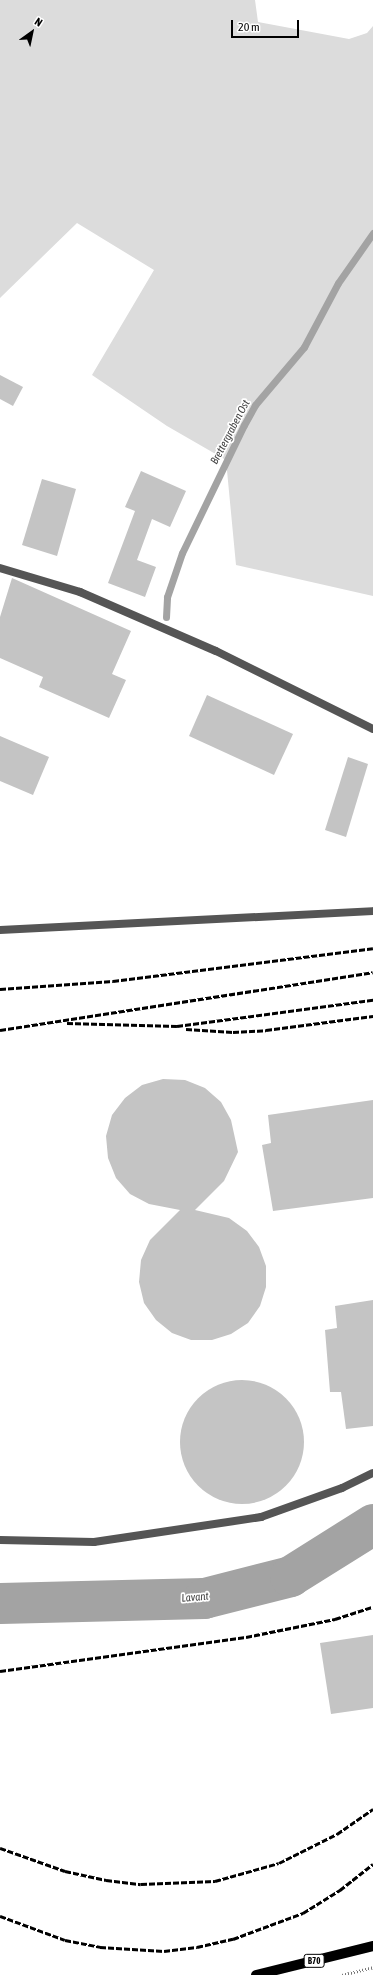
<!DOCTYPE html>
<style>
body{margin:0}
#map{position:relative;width:373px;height:1975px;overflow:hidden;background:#fff;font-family:"Asap Condensed",sans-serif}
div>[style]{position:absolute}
.green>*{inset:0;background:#dcdcdc}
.stream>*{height:7px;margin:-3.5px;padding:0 3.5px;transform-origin:3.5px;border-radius:3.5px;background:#a3a3a3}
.river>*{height:41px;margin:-20.5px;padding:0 20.5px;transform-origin:20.5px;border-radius:20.5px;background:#a3a3a3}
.building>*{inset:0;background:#c4c4c4}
.round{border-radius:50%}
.path>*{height:2.5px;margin-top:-1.25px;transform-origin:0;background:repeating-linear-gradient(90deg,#777 0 1px,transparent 0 3px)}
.lane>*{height:8px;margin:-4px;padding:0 4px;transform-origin:4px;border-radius:4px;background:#555}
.street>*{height:8px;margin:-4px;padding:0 4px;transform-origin:4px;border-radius:4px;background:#555}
.primary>*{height:10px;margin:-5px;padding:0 5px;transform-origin:5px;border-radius:5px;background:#000}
.rail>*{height:3px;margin-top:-1.5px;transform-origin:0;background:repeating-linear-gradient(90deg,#000 0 6px,transparent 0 8px)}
span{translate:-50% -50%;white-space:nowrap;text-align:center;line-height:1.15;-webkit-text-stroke:3.5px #fff;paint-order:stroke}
.shield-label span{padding:1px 3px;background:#fff;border:1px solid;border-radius:3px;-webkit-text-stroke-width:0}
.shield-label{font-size:9px;color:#000;font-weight:700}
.water-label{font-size:11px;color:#444;font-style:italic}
.north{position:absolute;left:12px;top:12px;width:40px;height:40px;-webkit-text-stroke:3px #fff;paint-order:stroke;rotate:33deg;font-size:11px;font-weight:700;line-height:16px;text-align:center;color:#000}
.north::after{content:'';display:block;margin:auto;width:14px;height:18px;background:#000;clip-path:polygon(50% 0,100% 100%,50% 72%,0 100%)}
.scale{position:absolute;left:231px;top:20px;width:68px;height:18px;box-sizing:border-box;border:2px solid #000;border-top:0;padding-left:5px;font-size:12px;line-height:14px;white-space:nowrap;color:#000;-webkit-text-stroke:3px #fff;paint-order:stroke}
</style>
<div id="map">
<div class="green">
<i style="clip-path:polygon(0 0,255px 0,258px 22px,349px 39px,367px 33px,373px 26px,373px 596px,236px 565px,226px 460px,167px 426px,92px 375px,154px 270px,77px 223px,0 298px)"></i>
</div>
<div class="stream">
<i style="left:166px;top:617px;width:20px;rotate:-87deg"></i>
<i style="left:167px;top:597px;width:46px;rotate:-71.2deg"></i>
<i style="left:182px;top:553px;width:142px;rotate:-64.2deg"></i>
<i style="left:244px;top:425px;width:23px;rotate:-61deg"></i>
<i style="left:255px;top:405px;width:76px;rotate:-49.8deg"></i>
<i style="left:304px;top:347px;width:72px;rotate:-62deg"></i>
<i style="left:338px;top:283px;width:61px;rotate:-55deg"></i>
</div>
<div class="river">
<i style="left:0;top:1603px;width:204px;rotate:-1.4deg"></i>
<i style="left:204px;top:1598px;width:89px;rotate:-14.3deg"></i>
<i style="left:290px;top:1576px;width:98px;rotate:-32.1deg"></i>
</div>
<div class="building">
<i style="clip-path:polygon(0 375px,23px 387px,13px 406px,0 399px)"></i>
<i style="clip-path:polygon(141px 471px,186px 491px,170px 527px,152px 519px,137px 560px,156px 567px,145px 597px,108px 583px,135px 511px,125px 507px)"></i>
<i style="clip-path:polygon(42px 479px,76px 489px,57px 556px,22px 545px)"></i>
<i style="clip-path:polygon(12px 578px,131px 631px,112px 674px,126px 680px,109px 718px,39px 687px,43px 677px,0 658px,0 617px)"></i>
<i style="clip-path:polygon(207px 695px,293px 734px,274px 775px,189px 736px)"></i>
<i style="clip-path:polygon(0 736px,49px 757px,33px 795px,0 781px)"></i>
<i style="clip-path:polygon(348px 757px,368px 764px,346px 837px,325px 830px)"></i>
<i style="clip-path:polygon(163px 1079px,185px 1080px,205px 1088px,221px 1102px,231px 1120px,238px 1152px,224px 1181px,195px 1210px,229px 1218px,247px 1231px,259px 1247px,266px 1266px,266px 1287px,260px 1306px,248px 1323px,231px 1334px,212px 1340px,191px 1340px,172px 1333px,156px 1320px,144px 1303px,139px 1282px,141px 1260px,150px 1240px,180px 1210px,149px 1204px,130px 1194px,116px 1178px,108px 1158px,106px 1136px,112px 1115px,125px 1098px,142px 1085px)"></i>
<i style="clip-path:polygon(373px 1100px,373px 1198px,273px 1211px,262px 1145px,271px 1143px,268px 1115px)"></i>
<i style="clip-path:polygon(373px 1300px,373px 1426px,346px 1429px,341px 1392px,330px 1392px,325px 1330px,337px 1328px,335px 1306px)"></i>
<i class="round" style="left:180px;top:1380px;width:124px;height:124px"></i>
<i style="clip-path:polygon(373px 1635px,373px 1708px,331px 1714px,320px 1643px)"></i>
</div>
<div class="path">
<i style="left:342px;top:1975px;width:32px;rotate:-14deg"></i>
</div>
<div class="lane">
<i style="left:0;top:1540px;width:94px;rotate:1.2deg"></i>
<i style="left:94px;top:1542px;width:169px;rotate:-8.5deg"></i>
<i style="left:261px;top:1517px;width:86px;rotate:-19.7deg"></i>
<i style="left:342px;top:1488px;width:34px;rotate:-26deg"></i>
</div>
<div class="street">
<i style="left:0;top:568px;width:84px;rotate:16.7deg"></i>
<i style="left:80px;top:592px;width:148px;rotate:23.5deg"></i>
<i style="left:216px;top:651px;width:175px;rotate:26.4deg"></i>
<i style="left:0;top:930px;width:373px;rotate:-2.9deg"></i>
</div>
<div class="primary">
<i style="left:256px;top:1975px;width:121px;rotate:-13.9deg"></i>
</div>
<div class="rail">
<i style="left:0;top:989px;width:113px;rotate:-4deg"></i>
<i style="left:113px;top:981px;width:262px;rotate:-7.2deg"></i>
<i style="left:67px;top:1023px;width:110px;rotate:1.6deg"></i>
<i style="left:177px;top:1026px;width:198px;rotate:-7.6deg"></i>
<i style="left:186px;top:1029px;width:47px;rotate:3.7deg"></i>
<i style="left:233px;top:1032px;width:33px;rotate:-3deg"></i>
<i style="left:266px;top:1030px;width:108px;rotate:-7.5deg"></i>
<i style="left:0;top:1030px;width:377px;rotate:-8.8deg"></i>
<i style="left:0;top:1671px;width:248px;rotate:-7.9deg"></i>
<i style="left:246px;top:1637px;width:91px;rotate:-11.4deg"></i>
<i style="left:335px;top:1619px;width:40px;rotate:-18deg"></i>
<i style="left:0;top:1848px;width:69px;rotate:19.5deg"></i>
<i style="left:65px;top:1871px;width:42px;rotate:12.4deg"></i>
<i style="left:106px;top:1880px;width:35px;rotate:7deg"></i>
<i style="left:141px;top:1884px;width:74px;rotate:-2.3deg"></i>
<i style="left:215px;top:1881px;width:66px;rotate:-15.7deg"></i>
<i style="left:279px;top:1863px;width:65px;rotate:-26.6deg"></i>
<i style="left:337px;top:1834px;width:44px;rotate:-34.8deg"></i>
<i style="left:0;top:1916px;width:69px;rotate:20.3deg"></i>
<i style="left:65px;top:1940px;width:36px;rotate:11deg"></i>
<i style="left:100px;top:1947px;width:64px;rotate:3.6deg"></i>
<i style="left:164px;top:1951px;width:33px;rotate:-7deg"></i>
<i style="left:197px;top:1947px;width:37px;rotate:-13deg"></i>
<i style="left:233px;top:1939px;width:75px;rotate:-20.4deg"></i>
<i style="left:303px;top:1913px;width:44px;rotate:-31.9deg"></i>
<i style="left:340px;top:1890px;width:42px;rotate:-38.2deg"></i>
</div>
<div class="shield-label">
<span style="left:314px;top:1961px">B70</span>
</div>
<div class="water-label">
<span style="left:230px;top:432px;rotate:-62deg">Brettergraben Ost</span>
<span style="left:195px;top:1597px;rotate:-5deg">Lavant</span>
</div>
<div class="north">N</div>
<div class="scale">20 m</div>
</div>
